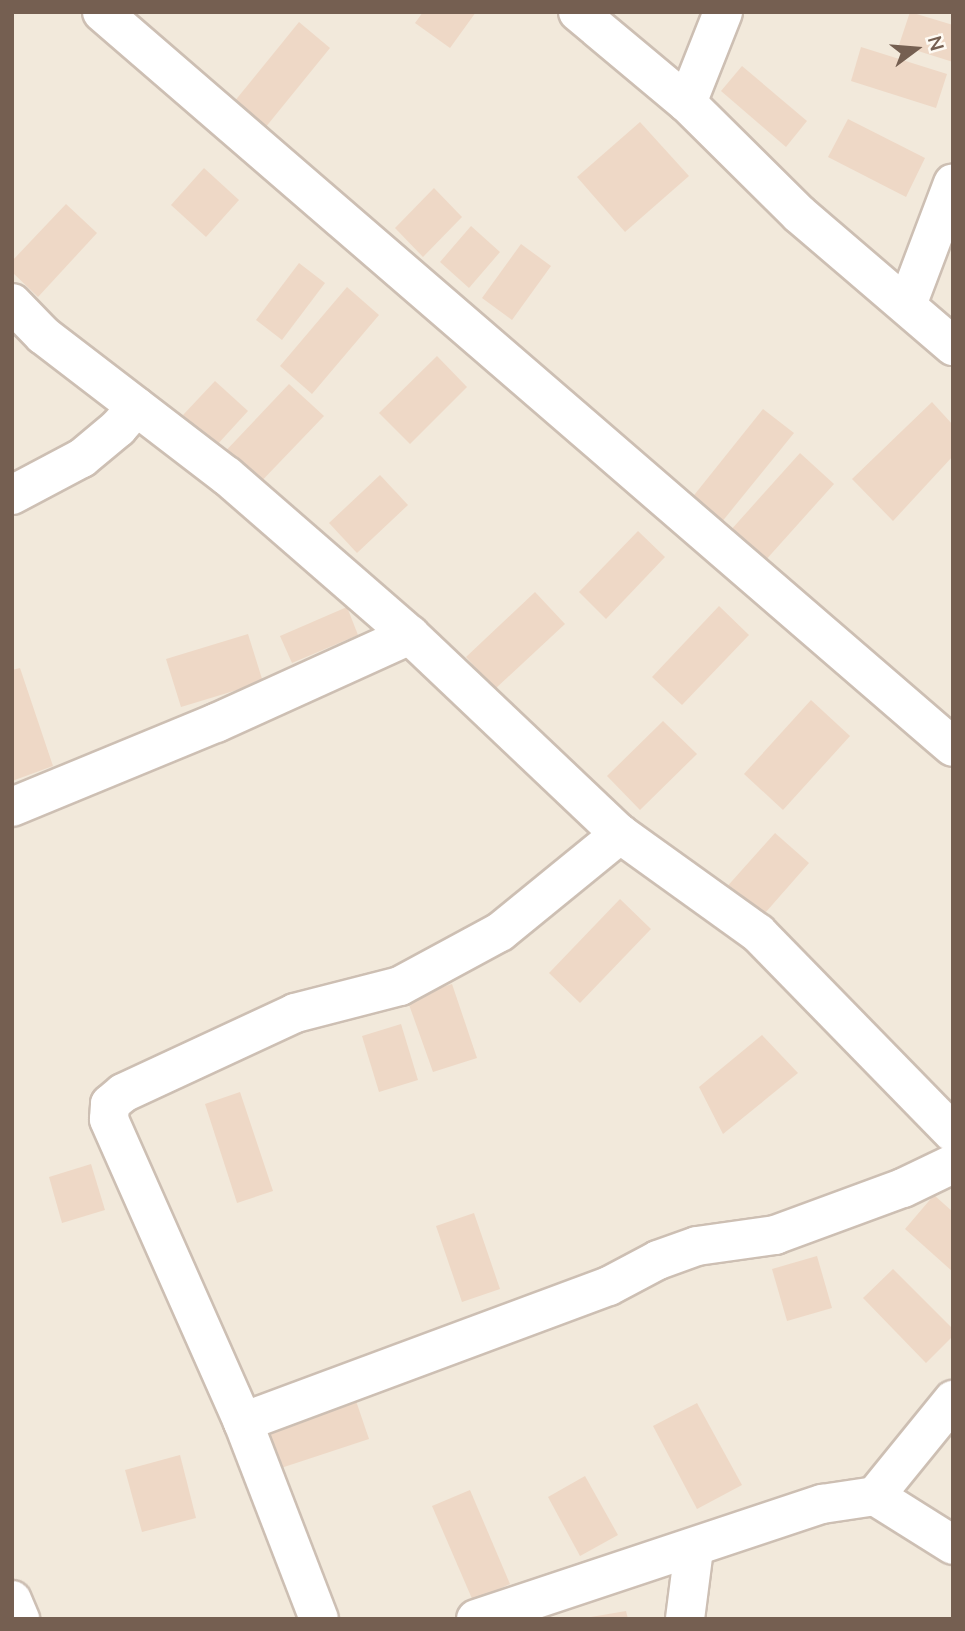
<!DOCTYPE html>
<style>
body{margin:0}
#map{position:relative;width:965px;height:1631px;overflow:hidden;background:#fbf6ed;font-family:Mulish,sans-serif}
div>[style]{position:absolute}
.residential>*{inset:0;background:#f2e9db}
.building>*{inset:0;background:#eed8c6}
.roads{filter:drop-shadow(2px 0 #cdbfb3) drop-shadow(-2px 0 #cdbfb3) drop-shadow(0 2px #cdbfb3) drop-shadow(0 -2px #cdbfb3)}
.minor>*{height:38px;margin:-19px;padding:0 19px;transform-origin:19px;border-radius:19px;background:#fff}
span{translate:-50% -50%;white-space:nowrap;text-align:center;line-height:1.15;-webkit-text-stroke:5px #fefaf3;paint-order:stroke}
.frame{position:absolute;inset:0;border:14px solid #755f51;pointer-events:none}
.north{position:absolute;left:881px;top:14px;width:70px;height:70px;-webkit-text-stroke:5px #fefaf3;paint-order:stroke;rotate:74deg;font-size:19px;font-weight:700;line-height:28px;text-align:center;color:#755f51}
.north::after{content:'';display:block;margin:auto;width:24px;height:32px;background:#755f51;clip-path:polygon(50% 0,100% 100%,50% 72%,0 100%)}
</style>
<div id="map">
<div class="residential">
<i style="clip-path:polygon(12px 12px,953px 12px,953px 1619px,12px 1619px)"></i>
</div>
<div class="building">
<i style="clip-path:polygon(423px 12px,476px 12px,450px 48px,415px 23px)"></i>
<i style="clip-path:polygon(910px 12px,953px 25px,953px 62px,899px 45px)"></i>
<i style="clip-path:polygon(299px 22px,330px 48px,265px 128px,234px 102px)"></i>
<i style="clip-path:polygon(861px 47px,947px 74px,936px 108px,851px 81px)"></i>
<i style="clip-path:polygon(742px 66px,807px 121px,786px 147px,721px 91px)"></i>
<i style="clip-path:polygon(848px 119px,925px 158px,906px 197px,828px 157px)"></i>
<i style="clip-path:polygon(640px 122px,689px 176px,625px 232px,577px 177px)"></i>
<i style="clip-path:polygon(204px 168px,239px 200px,206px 237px,171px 205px)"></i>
<i style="clip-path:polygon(434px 188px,462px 217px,423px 257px,395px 228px)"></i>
<i style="clip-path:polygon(66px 204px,97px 233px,38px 297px,12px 272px,12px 261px)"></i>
<i style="clip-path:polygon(471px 226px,500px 252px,469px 288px,440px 262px)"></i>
<i style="clip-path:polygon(521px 244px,551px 266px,512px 320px,482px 298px)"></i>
<i style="clip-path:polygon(299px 263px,325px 283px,282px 340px,256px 320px)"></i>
<i style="clip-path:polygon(347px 287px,379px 315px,312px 394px,280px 366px)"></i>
<i style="clip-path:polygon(437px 356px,467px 387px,410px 444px,379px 413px)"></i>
<i style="clip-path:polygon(215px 381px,248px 411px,216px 446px,183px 415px)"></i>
<i style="clip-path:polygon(289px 384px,324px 416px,253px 490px,219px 458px)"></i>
<i style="clip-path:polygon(932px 402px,953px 425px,953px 456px,893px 521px,852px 479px)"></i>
<i style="clip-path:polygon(763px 409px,794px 433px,721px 523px,691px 499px)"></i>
<i style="clip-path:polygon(800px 453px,834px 484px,764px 562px,730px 531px)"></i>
<i style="clip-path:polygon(380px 475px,408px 505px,357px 553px,329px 523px)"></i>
<i style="clip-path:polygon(638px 531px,665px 557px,606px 619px,579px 592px)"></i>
<i style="clip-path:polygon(535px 592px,565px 624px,495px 689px,466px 657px)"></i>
<i style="clip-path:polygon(719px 606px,749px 635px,682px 705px,652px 677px)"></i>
<i style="clip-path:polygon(347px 607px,358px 635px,292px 663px,280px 636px)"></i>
<i style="clip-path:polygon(248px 634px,263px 682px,181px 707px,166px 659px)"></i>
<i style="clip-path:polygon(20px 668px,53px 766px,12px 781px,12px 670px)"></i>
<i style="clip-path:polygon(811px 700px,850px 736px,783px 810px,744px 774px)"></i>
<i style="clip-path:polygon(663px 721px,697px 754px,640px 810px,607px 776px)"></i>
<i style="clip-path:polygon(775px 833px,809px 863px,759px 920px,724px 890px)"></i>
<i style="clip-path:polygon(620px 899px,651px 929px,580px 1003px,549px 973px)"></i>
<i style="clip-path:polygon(452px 984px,477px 1058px,433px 1072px,407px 999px)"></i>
<i style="clip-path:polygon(401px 1024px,418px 1080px,379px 1092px,362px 1036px)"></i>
<i style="clip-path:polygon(762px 1035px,798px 1073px,723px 1134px,699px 1087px)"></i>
<i style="clip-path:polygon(240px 1092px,273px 1191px,237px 1203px,205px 1104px)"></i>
<i style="clip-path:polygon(91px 1164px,105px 1210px,62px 1223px,49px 1177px)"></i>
<i style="clip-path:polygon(934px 1195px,953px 1212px,953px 1272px,905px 1229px)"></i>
<i style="clip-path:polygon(474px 1213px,500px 1289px,462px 1302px,436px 1226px)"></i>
<i style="clip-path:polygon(817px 1256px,832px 1308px,787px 1321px,772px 1269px)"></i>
<i style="clip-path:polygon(893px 1269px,953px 1329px,953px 1336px,926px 1363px,863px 1298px)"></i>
<i style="clip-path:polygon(355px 1398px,369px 1439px,278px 1469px,264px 1428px)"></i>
<i style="clip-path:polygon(697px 1403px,742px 1485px,697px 1509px,653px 1426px)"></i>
<i style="clip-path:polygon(180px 1455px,196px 1518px,142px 1532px,125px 1470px)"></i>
<i style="clip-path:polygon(585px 1476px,618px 1535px,580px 1556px,548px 1497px)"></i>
<i style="clip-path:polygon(470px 1490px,510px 1584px,473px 1601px,432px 1506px)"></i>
<i style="clip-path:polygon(626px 1611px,628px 1619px,591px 1619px,591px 1617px)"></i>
</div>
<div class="roads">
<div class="minor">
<i style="left:102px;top:12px;width:1124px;rotate:40.82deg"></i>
<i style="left:578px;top:12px;width:142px;rotate:39.9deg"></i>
<i style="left:687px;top:103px;width:158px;rotate:44.7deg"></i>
<i style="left:799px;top:214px;width:203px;rotate:40.6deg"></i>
<i style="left:687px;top:103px;width:98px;rotate:-68.4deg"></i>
<i style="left:12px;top:303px;width:45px;rotate:45.9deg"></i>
<i style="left:43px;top:335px;width:232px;rotate:37.5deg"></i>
<i style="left:227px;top:476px;width:242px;rotate:41deg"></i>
<i style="left:410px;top:635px;width:289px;rotate:43.5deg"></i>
<i style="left:620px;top:834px;width:170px;rotate:35.7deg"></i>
<i style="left:758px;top:933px;width:279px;rotate:45.7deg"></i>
<i style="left:907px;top:305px;width:130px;rotate:-69.3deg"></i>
<i style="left:12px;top:495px;width:79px;rotate:-27.9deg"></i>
<i style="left:82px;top:458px;width:47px;rotate:-39.8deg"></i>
<i style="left:118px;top:428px;width:28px;rotate:-49deg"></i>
<i style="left:12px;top:807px;width:221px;rotate:-22.4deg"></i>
<i style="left:216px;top:723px;width:213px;rotate:-24.4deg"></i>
<i style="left:243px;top:1422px;width:331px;rotate:-113.9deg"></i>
<i style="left:109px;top:1119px;width:15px;rotate:-86deg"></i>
<i style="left:110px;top:1104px;width:17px;rotate:-40deg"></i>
<i style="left:123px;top:1093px;width:190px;rotate:-24.9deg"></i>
<i style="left:295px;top:1013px;width:108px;rotate:-14.4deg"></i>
<i style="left:400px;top:986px;width:114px;rotate:-28.4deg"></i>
<i style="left:500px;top:932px;width:155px;rotate:-39.2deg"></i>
<i style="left:875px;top:1496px;width:92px;rotate:32.1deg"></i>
<i style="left:12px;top:1600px;width:21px;rotate:67deg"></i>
<i style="left:319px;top:1619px;width:211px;rotate:-111.1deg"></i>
<i style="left:243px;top:1422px;width:390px;rotate:-20.4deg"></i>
<i style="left:609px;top:1286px;width:55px;rotate:-28deg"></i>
<i style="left:658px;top:1260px;width:41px;rotate:-19.7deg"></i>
<i style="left:697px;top:1246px;width:79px;rotate:-8deg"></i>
<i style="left:775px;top:1235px;width:136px;rotate:-20.2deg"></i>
<i style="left:903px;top:1188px;width:55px;rotate:-25.6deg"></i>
<i style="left:476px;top:1619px;width:365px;rotate:-18.4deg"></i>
<i style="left:822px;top:1504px;width:54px;rotate:-8.6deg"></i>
<i style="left:875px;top:1496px;width:124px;rotate:-50.9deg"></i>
<i style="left:685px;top:1619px;width:71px;rotate:-82.7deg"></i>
</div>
</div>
<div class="frame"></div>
<div class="north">N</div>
</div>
